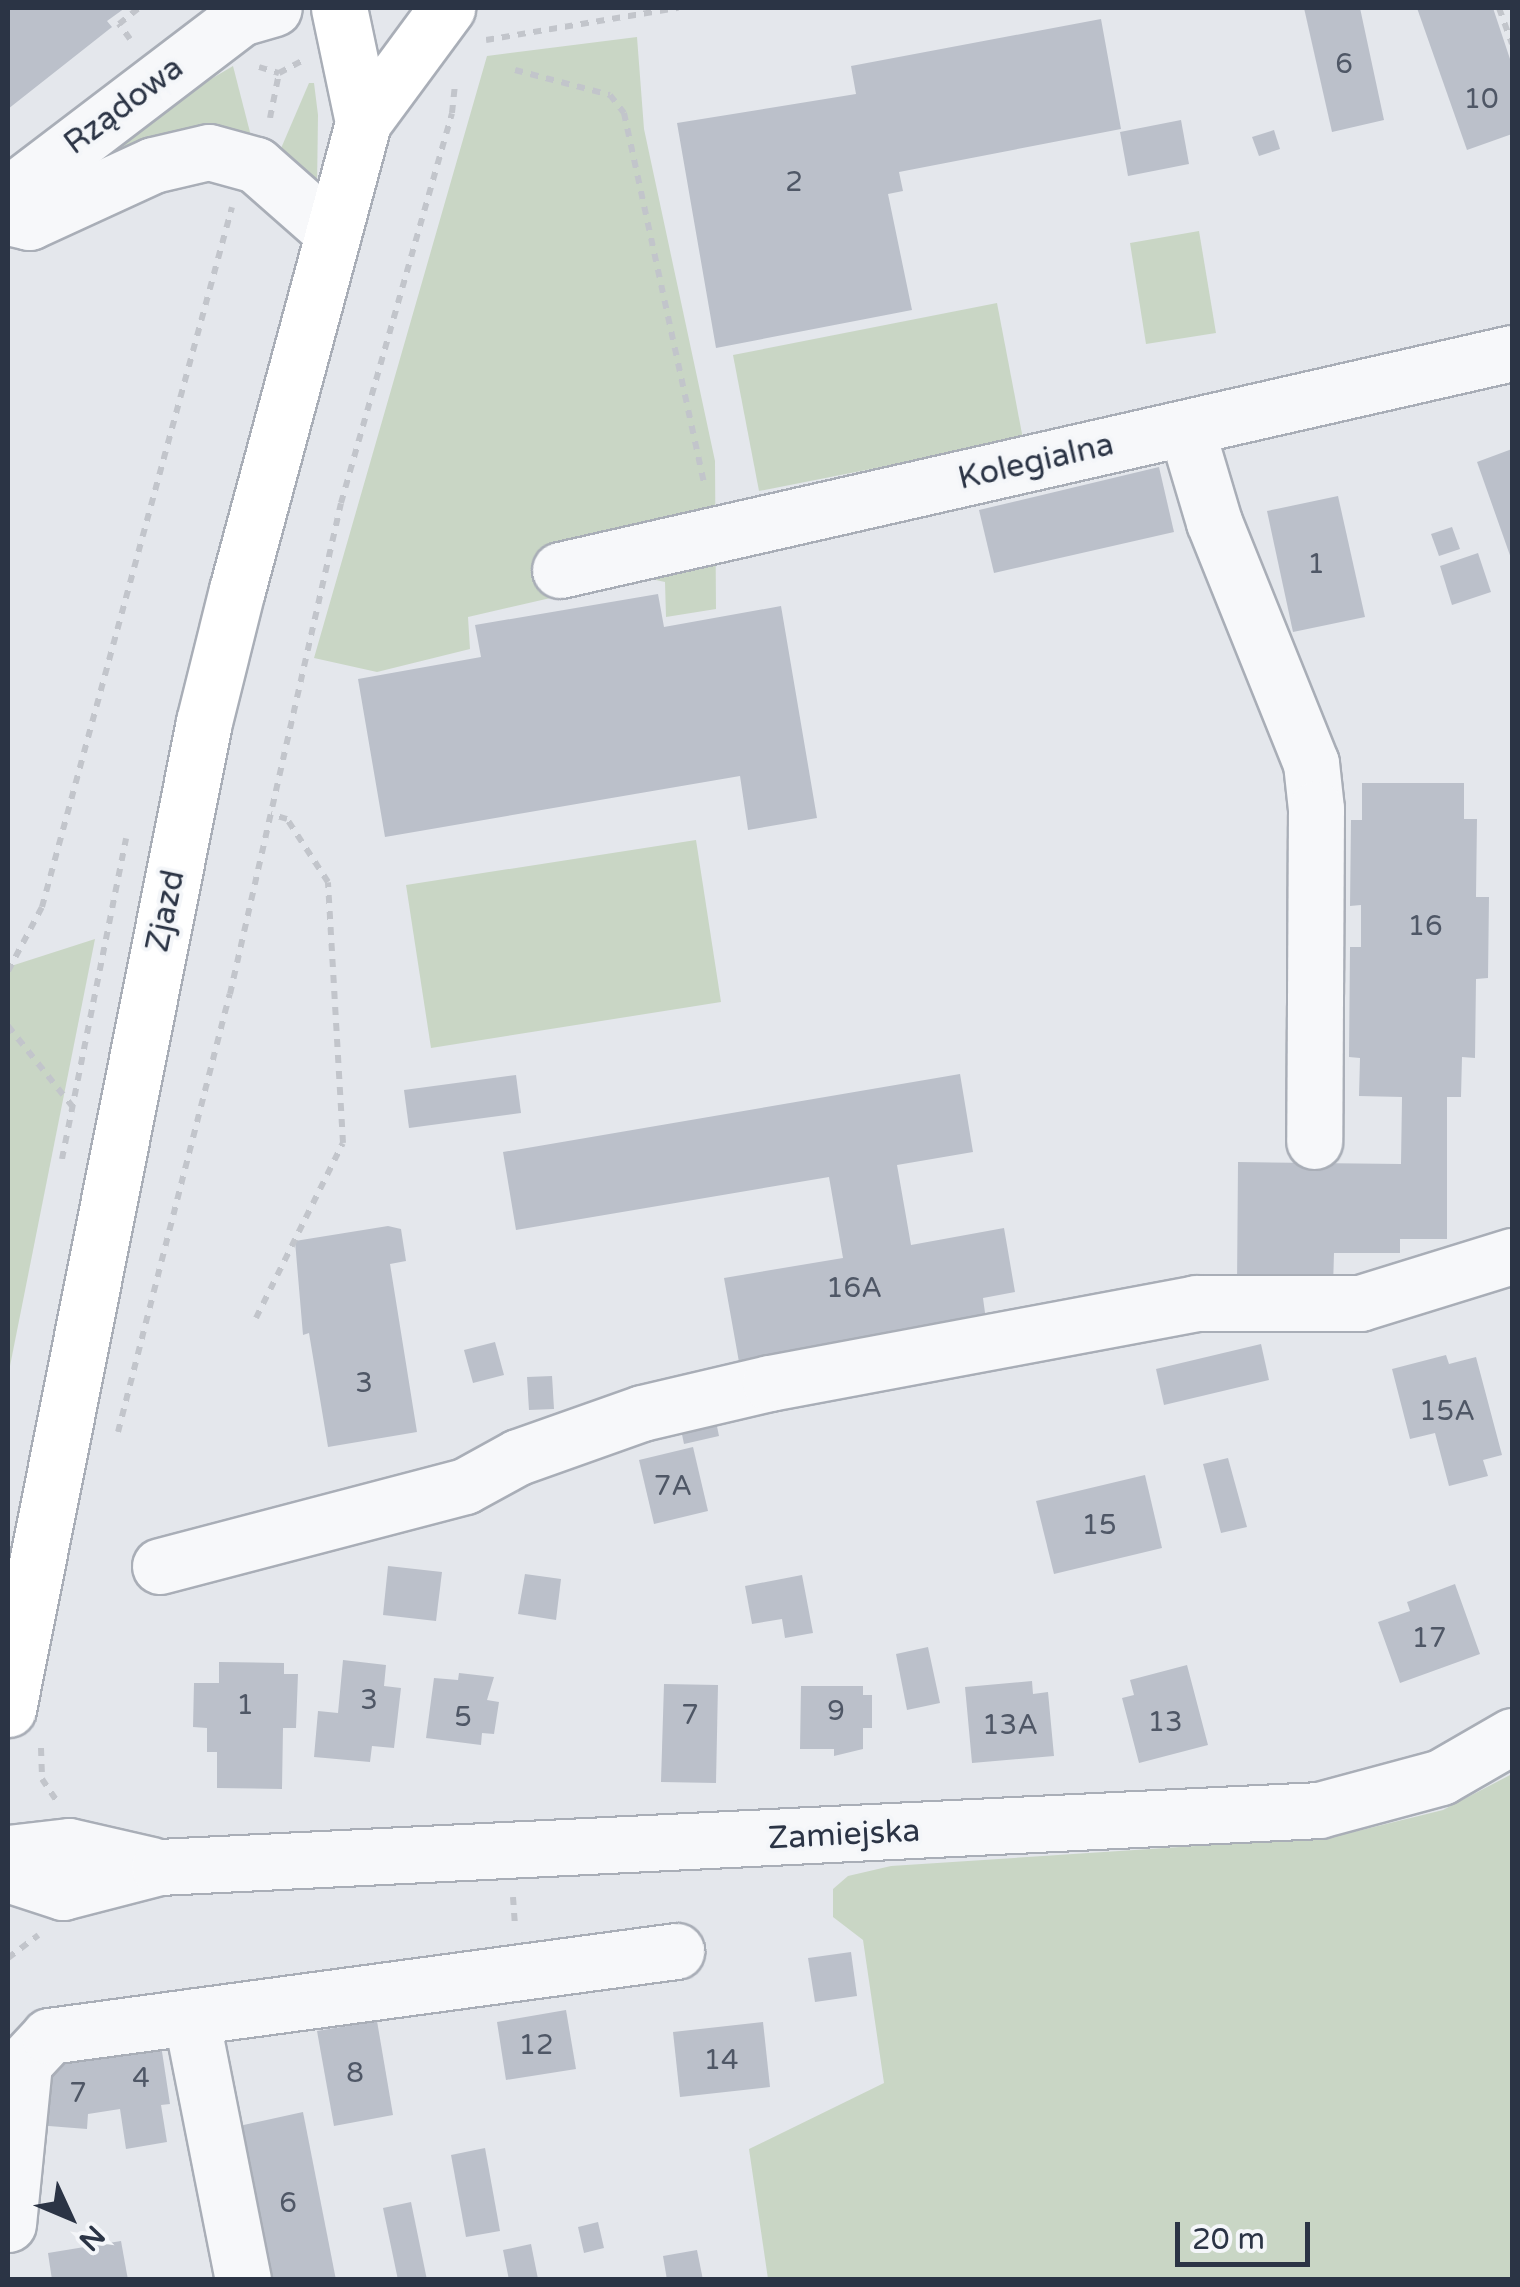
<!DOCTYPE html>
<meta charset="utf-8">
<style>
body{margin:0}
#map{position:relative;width:1520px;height:2287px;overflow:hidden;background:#e4e7ec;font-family:"Varela Round",sans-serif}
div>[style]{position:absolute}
.green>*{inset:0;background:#c9d6c5}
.building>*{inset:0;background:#bbc0ca}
.path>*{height:6px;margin-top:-3px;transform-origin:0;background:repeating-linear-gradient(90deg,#c2c5cb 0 8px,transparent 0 16px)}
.roads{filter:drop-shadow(2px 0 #a9aeb7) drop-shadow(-2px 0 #a9aeb7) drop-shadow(0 2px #a9aeb7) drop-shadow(0 -2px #a9aeb7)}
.minor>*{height:55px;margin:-27.5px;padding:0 27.5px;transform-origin:27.5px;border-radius:27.5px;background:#f7f8fa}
.major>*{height:55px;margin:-27.5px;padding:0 27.5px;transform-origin:27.5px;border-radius:27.5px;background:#fff}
span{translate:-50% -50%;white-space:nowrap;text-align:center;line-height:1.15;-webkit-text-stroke:8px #f4f6f9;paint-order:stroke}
.number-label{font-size:28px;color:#4f5766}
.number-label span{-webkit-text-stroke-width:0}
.street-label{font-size:32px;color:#2b3445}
.frame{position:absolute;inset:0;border:10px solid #2b3445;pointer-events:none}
.north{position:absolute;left:20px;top:2167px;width:100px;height:100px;-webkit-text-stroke:8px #f4f6f9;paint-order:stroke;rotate:134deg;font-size:28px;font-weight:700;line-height:40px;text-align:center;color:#2b3445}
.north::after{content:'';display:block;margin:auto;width:35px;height:45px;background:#2b3445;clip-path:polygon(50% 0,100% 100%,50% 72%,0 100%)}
.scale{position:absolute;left:1175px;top:2222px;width:135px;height:45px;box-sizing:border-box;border:5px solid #2b3445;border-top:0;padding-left:12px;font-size:30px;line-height:35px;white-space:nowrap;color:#2b3445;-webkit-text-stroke:8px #f4f6f9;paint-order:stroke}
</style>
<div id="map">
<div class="green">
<i style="clip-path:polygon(637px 37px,644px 129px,715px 461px,716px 609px,666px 617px,665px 582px,642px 577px,468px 617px,470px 649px,377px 672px,314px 658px,487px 56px)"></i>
<i style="clip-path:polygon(233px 66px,252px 140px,83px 170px,211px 79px)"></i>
<i style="clip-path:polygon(309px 83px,314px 83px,318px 115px,317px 188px,279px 153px)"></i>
<i style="clip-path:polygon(1199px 231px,1216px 333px,1146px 344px,1130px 243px)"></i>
<i style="clip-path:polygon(997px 303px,1023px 439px,759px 491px,733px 355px)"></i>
<i style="clip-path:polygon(696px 840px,721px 1002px,431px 1048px,406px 885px)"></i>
<i style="clip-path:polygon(95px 939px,8px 1376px,8px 967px)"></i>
<i style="clip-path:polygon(1512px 1774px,1512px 2279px,768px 2279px,749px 2149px,884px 2083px,863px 1940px,833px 1917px,833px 1889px,848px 1876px,891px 1866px,1333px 1837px,1443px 1810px)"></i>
</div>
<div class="building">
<i style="clip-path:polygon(8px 8px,125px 8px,107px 21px,112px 27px,8px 109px)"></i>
<i style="clip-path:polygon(1304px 8px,1360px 8px,1384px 120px,1332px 132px)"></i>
<i style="clip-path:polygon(1417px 8px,1493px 8px,1512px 65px,1512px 134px,1467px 150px)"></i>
<i style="clip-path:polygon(1101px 19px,1121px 129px,899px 172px,903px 191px,888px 194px,912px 310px,716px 348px,677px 123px,856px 94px,851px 66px)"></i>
<i style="clip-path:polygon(1181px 120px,1189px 164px,1128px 176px,1120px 132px)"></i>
<i style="clip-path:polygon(1274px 130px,1280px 149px,1259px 156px,1252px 137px)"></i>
<i style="clip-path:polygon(1512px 449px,1512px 561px,1477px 462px)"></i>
<i style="clip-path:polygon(1159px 467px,1174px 532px,994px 573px,979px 510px)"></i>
<i style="clip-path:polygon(1338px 496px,1365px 617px,1293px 632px,1267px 511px)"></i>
<i style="clip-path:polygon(1452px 527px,1460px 549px,1439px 556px,1431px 534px)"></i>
<i style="clip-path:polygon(1478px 553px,1491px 592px,1452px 605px,1440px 566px)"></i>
<i style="clip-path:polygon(658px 594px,664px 627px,781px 606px,817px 818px,748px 830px,740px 776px,385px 837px,358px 679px,481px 657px,475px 625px)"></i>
<i style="clip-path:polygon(1362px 783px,1464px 783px,1464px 819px,1477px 819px,1476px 897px,1489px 897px,1488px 978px,1476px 979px,1475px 1058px,1462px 1057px,1461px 1097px,1447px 1097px,1447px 1239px,1400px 1239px,1400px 1253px,1334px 1253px,1333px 1287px,1237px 1287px,1238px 1162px,1401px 1164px,1402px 1097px,1359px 1096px,1360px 1058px,1349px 1057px,1350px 947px,1361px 947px,1361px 905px,1350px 906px,1351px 820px,1362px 820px)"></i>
<i style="clip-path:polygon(960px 1074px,973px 1152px,897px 1165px,911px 1245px,1004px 1228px,1015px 1292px,983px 1298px,986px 1320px,739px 1362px,724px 1278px,843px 1258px,829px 1177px,516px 1230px,503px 1152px)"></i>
<i style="clip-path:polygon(516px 1075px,521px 1113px,409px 1128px,404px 1090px)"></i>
<i style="clip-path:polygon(388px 1226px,401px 1229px,406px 1261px,390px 1264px,417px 1432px,328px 1447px,309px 1333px,303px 1335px,295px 1241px)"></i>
<i style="clip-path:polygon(495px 1342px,504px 1375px,473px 1383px,464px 1350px)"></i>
<i style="clip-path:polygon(1261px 1344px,1269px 1380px,1164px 1405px,1156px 1369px)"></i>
<i style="clip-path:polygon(1446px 1355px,1449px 1364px,1476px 1357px,1502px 1455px,1483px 1460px,1488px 1476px,1449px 1486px,1435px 1433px,1410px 1439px,1392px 1369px)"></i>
<i style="clip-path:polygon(552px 1376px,554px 1409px,529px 1410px,527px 1377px)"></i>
<i style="clip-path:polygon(714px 1412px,719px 1436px,684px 1444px,679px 1420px)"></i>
<i style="clip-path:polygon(693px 1447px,708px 1511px,654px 1524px,639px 1460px)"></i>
<i style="clip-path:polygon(1228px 1458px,1247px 1527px,1221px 1533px,1203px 1464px)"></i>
<i style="clip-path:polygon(1145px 1475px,1162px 1548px,1054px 1574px,1036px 1501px)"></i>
<i style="clip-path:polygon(388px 1566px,442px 1572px,436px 1621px,383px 1615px)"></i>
<i style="clip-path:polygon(525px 1574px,561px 1579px,556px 1620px,518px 1614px)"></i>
<i style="clip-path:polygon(802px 1575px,813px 1633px,785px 1638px,782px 1619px,752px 1624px,745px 1586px)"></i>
<i style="clip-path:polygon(1455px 1584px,1480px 1654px,1400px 1683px,1378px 1622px,1410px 1611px,1407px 1602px)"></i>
<i style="clip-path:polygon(928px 1647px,940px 1703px,907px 1710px,896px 1654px)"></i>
<i style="clip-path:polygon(343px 1660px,386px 1665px,384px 1686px,401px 1688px,394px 1748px,372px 1746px,370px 1762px,314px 1757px,318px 1711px,338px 1713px)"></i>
<i style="clip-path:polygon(219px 1662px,284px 1663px,284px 1674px,298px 1674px,296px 1728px,283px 1728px,282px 1789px,217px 1788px,217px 1752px,207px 1752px,207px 1728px,193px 1727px,194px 1683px,219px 1683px)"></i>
<i style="clip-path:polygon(1187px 1665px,1208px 1745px,1139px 1763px,1122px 1698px,1134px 1695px,1130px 1680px)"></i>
<i style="clip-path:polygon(459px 1673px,494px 1677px,487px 1700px,499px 1702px,494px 1734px,482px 1733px,481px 1745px,426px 1738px,434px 1678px,458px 1680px)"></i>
<i style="clip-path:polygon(1032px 1681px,1033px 1694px,1048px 1692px,1054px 1756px,972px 1763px,965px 1687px)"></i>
<i style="clip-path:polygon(664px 1684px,718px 1685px,716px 1783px,661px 1782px)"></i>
<i style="clip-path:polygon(801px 1686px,863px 1686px,863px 1695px,872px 1695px,872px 1728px,863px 1728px,863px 1749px,834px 1756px,834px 1749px,800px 1749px)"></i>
<i style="clip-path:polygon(851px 1952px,857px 1996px,815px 2002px,808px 1958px)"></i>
<i style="clip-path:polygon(566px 2010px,576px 2069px,506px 2080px,497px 2022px)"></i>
<i style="clip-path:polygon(377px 2021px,393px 2115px,334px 2126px,317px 2031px)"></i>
<i style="clip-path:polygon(763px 2022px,770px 2087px,680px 2097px,673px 2032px)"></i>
<i style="clip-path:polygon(161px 2045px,170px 2104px,161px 2105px,167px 2142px,126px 2149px,120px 2109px,88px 2114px,87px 2129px,36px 2125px,53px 2063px)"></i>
<i style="clip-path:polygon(303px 2112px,336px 2280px,270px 2280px,239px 2126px)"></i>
<i style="clip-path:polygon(485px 2148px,500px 2231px,466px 2237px,451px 2155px)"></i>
<i style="clip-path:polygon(411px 2202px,427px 2280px,398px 2280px,383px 2208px)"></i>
<i style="clip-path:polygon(598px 2222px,604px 2248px,584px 2253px,578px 2227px)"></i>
<i style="clip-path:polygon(121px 2241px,128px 2280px,52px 2280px,48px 2253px)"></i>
<i style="clip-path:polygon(531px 2244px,538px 2279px,509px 2280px,503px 2250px)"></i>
<i style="clip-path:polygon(697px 2250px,703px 2280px,667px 2280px,663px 2256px)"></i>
</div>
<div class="path">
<i style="left:1499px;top:8px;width:38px;rotate:70deg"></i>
<i style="left:130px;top:39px;width:19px;rotate:-126deg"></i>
<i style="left:119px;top:24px;width:26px;rotate:-39deg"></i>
<i style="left:486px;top:40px;width:195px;rotate:-9.5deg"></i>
<i style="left:259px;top:67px;width:21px;rotate:17deg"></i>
<i style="left:279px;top:73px;width:27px;rotate:-28deg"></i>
<i style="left:515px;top:70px;width:98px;rotate:14.7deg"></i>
<i style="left:610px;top:95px;width:23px;rotate:52deg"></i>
<i style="left:624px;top:113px;width:383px;rotate:77.8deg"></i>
<i style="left:270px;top:118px;width:46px;rotate:-78.7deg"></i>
<i style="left:8px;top:971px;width:72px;rotate:-62deg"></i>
<i style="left:42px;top:907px;width:725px;rotate:-74.81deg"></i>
<i style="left:8px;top:1026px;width:102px;rotate:51.3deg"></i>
<i style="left:62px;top:1159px;width:327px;rotate:-78.7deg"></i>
<i style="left:256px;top:1318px;width:195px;rotate:-63.6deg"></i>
<i style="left:343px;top:1143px;width:261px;rotate:-93.3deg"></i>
<i style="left:328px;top:882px;width:75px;rotate:-123.1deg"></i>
<i style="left:287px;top:819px;width:17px;rotate:-163deg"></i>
<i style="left:118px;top:1432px;width:452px;rotate:-75.7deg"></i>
<i style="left:230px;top:994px;width:503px;rotate:-77.26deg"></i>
<i style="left:341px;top:503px;width:405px;rotate:-74.1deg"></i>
<i style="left:452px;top:113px;width:31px;rotate:-84deg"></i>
<i style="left:41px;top:1748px;width:31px;rotate:88deg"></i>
<i style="left:42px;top:1779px;width:25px;rotate:56deg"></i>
<i style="left:513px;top:1897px;width:27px;rotate:86deg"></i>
<i style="left:8px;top:1958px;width:38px;rotate:-37deg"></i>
</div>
<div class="roads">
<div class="minor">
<i style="left:8px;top:195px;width:292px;rotate:-37.3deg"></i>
<i style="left:240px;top:18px;width:35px;rotate:-16deg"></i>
<i style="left:8px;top:217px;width:22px;rotate:13deg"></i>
<i style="left:29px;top:222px;width:136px;rotate:-24.7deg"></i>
<i style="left:153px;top:165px;width:57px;rotate:-13.1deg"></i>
<i style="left:209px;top:152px;width:49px;rotate:15.5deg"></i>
<i style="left:256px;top:165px;width:103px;rotate:41.4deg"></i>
<i style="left:1186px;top:428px;width:98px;rotate:73.4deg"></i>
<i style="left:1214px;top:522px;width:260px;rotate:68.1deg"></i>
<i style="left:1311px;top:763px;width:46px;rotate:83.8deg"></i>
<i style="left:1316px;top:809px;width:332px;rotate:90.3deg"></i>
<i style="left:560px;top:570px;width:976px;rotate:-12.84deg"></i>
<i style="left:160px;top:1566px;width:315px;rotate:-14.7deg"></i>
<i style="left:465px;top:1486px;width:60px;rotate:-28.7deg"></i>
<i style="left:518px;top:1457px;width:132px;rotate:-19.5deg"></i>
<i style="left:642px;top:1413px;width:131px;rotate:-13.2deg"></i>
<i style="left:770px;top:1383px;width:433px;rotate:-10.6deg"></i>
<i style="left:1196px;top:1303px;width:164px"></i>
<i style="left:1360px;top:1303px;width:159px;rotate:-17.2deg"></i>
<i style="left:8px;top:1853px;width:61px;rotate:-6.5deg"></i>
<i style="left:69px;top:1846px;width:85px;rotate:12.9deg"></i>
<i style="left:8px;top:1874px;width:58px;rotate:18.1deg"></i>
<i style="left:63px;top:1892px;width:99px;rotate:-14.6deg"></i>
<i style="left:159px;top:1867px;width:1161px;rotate:-2.81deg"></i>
<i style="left:1319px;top:1810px;width:126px;rotate:-15.1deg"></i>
<i style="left:1441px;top:1777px;width:82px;rotate:-30deg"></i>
<i style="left:191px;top:2017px;width:268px;rotate:78.8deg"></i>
<i style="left:8px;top:2224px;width:162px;rotate:-84.3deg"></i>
<i style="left:24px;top:2063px;width:37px;rotate:-47deg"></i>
<i style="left:49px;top:2036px;width:633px;rotate:-7.72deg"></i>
</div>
<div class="major">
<i style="left:339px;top:8px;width:116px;rotate:78.1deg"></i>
<i style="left:8px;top:1709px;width:1006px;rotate:-78.77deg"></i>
<i style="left:204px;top:722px;width:136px;rotate:-76deg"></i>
<i style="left:237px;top:590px;width:485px;rotate:-74.9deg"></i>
<i style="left:363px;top:122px;width:142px;rotate:-53.6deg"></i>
</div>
</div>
<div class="number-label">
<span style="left:1344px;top:64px">6</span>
<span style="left:1481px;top:99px">10</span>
<span style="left:794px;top:182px">2</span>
<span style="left:1316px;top:564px">1</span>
<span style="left:1425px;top:926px">16</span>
<span style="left:854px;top:1288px">16A</span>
<span style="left:364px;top:1383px">3</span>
<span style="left:1447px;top:1411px">15A</span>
<span style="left:673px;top:1486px">7A</span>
<span style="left:1099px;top:1525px">15</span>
<span style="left:1429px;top:1638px">17</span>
<span style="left:369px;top:1700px">3</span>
<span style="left:245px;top:1705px">1</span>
<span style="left:836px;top:1711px">9</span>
<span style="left:690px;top:1715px">7</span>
<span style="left:463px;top:1717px">5</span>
<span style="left:1165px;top:1722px">13</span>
<span style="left:1010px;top:1725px">13A</span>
<span style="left:536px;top:2045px">12</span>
<span style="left:721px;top:2060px">14</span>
<span style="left:355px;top:2073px">8</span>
<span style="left:141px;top:2078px">4</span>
<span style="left:78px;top:2093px">7</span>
<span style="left:288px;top:2203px">6</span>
</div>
<div class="street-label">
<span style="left:124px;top:106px;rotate:-37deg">Rządowa</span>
<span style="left:1036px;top:462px;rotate:-13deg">Kolegialna</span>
<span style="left:166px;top:911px;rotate:-78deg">Zjazd</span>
<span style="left:844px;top:1835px;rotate:-3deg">Zamiejska</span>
</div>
<div class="frame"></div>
<div class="north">N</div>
<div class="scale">20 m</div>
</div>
